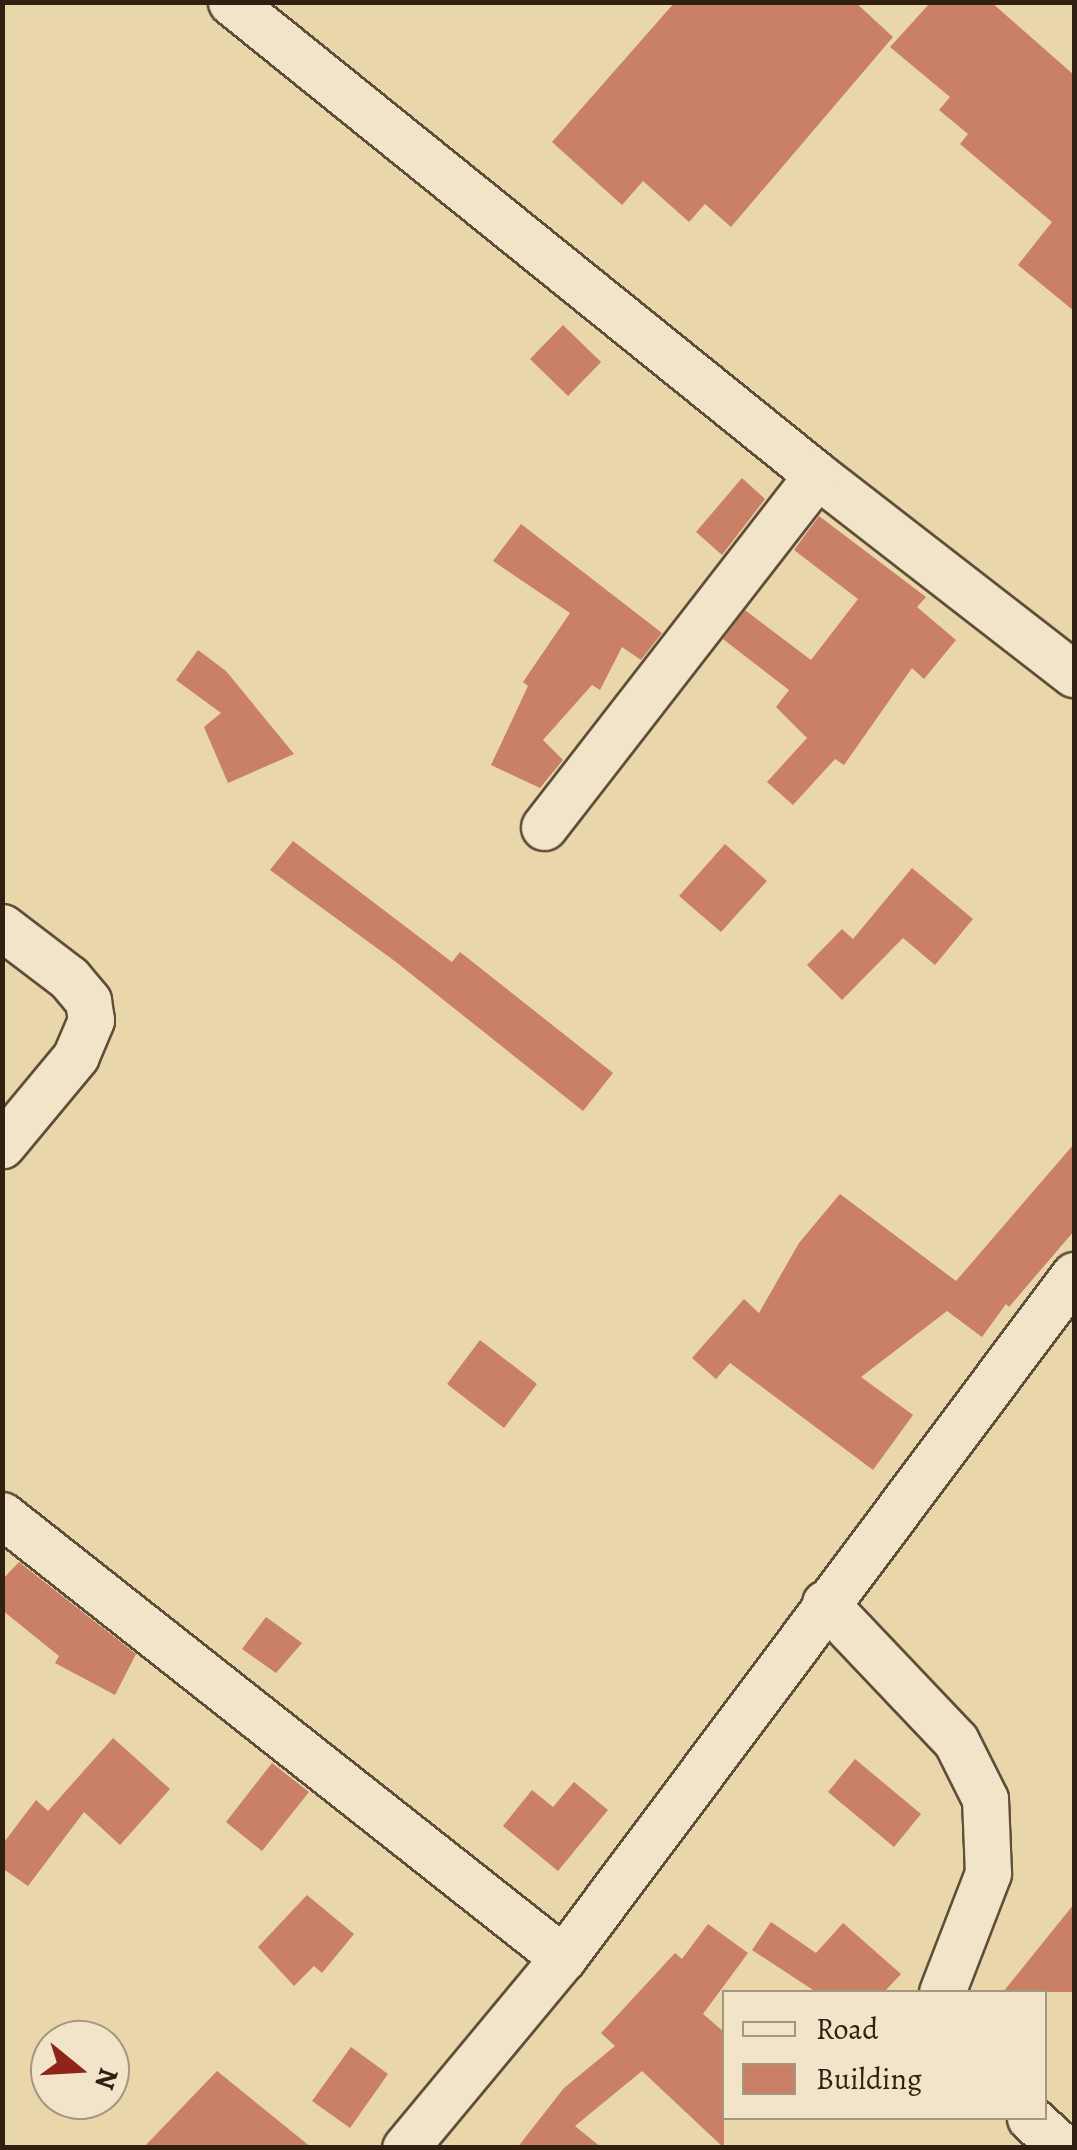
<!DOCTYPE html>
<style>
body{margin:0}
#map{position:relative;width:1077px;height:2150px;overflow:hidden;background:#e9d6ab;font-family:Alegreya,serif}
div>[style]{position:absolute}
.building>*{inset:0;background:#ca7f67}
.roads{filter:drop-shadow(2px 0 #5f4e38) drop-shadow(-2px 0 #5f4e38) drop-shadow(0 2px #5f4e38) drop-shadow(0 -2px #5f4e38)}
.street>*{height:45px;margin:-22.5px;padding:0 22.5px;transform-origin:22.5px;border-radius:22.5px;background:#f1e4c8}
span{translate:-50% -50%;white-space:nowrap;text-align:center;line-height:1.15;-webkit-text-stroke:8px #f1e4c8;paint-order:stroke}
.frame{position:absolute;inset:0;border:5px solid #312011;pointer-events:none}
.legend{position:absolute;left:722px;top:1990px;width:325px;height:130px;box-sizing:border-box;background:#f1e4c8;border:2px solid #a4967f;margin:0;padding:12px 18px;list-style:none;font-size:30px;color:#312011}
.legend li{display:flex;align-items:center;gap:20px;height:50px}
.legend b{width:50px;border:2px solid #a4967f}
.north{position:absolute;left:30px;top:2020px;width:100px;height:100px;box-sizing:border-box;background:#f1e4c8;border:2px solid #a4967f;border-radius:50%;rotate:108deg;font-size:28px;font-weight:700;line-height:40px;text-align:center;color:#312011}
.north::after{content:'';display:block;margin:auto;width:35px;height:45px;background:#8f2418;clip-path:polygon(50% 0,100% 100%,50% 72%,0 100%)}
</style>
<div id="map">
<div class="building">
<i style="clip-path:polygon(675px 2px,855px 2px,893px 37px,731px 227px,705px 204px,689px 222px,643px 181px,622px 205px,552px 142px)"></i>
<i style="clip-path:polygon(931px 2px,991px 2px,1074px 75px,1074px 311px,1018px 265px,1052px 222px,960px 144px,968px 134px,939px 110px,950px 97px,890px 47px)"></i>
<i style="clip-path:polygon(563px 325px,601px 362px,568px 396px,530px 359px)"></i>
<i style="clip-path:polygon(742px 478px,765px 499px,722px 555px,696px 532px)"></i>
<i style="clip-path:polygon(819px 516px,926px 597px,917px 607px,956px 640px,924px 679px,912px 668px,844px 765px,835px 759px,793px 805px,767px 782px,807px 738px,776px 707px,789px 690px,723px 639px,745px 610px,811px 660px,858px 599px,794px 550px)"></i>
<i style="clip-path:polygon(521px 524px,662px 633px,641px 660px,622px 647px,600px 690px,592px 685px,543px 740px,563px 760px,540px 788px,491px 765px,528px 686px,523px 682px,570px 613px,493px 561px)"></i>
<i style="clip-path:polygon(198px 650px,226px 671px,294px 754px,228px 783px,204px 727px,221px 713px,176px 680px)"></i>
<i style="clip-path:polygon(293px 841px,452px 962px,460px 952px,613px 1073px,583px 1111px,396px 962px,270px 870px)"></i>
<i style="clip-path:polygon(725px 844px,767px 881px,721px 932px,679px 896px)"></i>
<i style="clip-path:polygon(912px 868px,973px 919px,935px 965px,903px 938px,842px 1000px,807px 965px,842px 929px,853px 939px)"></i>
<i style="clip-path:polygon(1074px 1144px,1074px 1231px,1009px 1307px,1006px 1304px,982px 1337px,947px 1311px,861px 1377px,913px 1415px,873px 1470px,730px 1363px,716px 1379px,692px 1358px,744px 1299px,759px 1313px,799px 1243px,840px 1194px,956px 1281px)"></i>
<i style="clip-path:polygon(480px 1340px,537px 1384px,504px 1428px,447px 1384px)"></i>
<i style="clip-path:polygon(19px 1562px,136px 1654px,115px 1695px,55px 1663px,59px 1656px,2px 1610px,2px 1580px)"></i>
<i style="clip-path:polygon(266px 1617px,302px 1643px,276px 1673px,242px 1649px)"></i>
<i style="clip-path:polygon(113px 1738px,170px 1789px,120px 1845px,84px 1812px,28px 1886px,2px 1868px,2px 1845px,36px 1800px,48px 1811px)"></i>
<i style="clip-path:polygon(855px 1759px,921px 1814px,894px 1847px,828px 1792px)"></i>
<i style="clip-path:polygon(272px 1763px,309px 1792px,262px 1851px,226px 1822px)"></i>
<i style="clip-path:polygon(574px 1782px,608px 1810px,558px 1871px,503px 1826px,532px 1790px,553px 1807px)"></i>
<i style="clip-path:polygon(307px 1895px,354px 1934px,322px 1973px,314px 1966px,294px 1986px,258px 1947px)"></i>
<i style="clip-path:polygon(1074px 1904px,1074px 1992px,1003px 1992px)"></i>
<i style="clip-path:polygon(771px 1922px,816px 1953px,843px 1923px,901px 1974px,884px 1992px,816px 1992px,752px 1950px)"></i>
<i style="clip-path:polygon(708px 1924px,748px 1953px,703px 2014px,724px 2032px,724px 2148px,642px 2071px,575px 2126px,602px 2148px,517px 2148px,564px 2088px,615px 2046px,601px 2033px,675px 1953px,682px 1959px)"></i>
<i style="clip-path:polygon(351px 2047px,388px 2074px,350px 2128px,312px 2101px)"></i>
<i style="clip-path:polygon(217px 2071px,312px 2148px,143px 2148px)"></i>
</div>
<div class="roads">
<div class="street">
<i style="left:231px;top:2px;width:753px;rotate:38.91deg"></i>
<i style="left:817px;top:475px;width:325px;rotate:37.8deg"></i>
<i style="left:544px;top:827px;width:445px;rotate:-52.2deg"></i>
<i style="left:2px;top:927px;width:84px;rotate:37.3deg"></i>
<i style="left:69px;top:978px;width:30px;rotate:50deg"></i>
<i style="left:88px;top:1001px;width:19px;rotate:81deg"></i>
<i style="left:91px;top:1020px;width:39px;rotate:113deg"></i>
<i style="left:76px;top:1056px;width:116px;rotate:129.7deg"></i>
<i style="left:2px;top:1515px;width:715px;rotate:38.3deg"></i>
<i style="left:825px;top:1603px;width:190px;rotate:46.5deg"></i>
<i style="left:956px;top:1741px;width:65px;rotate:63.4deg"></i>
<i style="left:985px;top:1799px;width:74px;rotate:87.7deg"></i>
<i style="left:988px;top:1873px;width:128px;rotate:111.1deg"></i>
<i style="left:1030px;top:2118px;width:45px;rotate:42.3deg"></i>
<i style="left:405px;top:2148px;width:247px;rotate:-50.3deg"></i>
<i style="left:563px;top:1958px;width:853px;rotate:-53.2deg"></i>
</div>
</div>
<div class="frame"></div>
<ul class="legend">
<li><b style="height:12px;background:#f1e4c8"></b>Road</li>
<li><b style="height:28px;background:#ca7f67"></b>Building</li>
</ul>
<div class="north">N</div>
</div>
